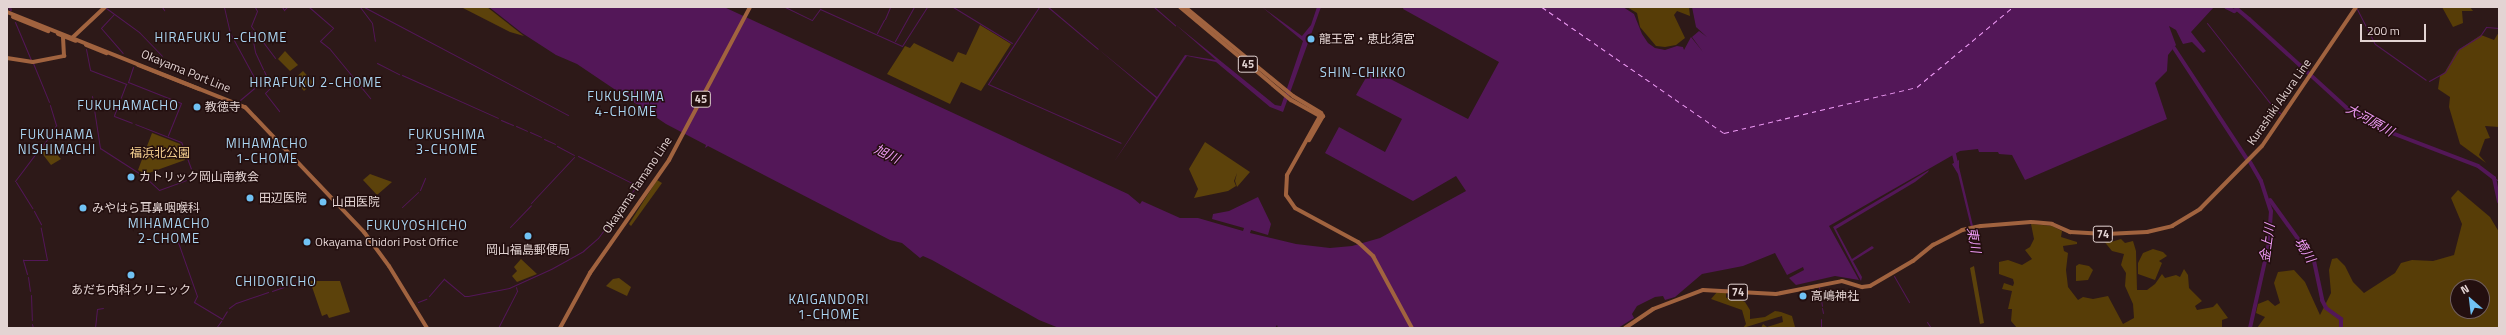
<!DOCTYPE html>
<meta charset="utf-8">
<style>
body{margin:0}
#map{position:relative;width:2506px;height:335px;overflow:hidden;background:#2d1918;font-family:"Titillium Web","Noto Sans JP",sans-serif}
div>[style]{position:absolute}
.green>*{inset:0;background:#5c420b}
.forest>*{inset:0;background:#573d07}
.water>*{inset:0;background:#531758}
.stream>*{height:1px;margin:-0.5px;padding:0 0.5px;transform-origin:0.5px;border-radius:0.5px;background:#531758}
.river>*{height:4px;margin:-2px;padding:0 2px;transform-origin:2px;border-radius:2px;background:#531758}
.ferry>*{height:1px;margin-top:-0.5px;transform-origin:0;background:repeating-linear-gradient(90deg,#ee9af5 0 5px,transparent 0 9px)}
.major>*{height:4px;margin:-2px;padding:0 2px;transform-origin:2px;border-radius:2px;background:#a1633f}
.dots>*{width:11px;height:11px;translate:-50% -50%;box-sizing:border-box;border:2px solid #230f0f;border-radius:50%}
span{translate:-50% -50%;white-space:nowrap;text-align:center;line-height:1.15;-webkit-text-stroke:3px #230f0f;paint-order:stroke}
.shield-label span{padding:1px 3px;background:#230f0f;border:1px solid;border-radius:3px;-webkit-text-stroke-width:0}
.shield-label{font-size:11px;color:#e3d4d3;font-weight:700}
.poi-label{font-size:12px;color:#e3d4d3}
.left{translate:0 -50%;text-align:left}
.street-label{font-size:12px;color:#e3d4d3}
.park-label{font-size:12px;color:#fad493}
.neighbourhood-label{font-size:13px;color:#acd7f4;letter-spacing:1px}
.water-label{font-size:13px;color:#ee9af5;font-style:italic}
.frame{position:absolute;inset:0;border:8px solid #e3d4d3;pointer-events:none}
.north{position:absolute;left:2450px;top:279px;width:40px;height:40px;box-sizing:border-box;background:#230f0f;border:1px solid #705e5d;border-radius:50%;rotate:332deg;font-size:11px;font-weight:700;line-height:16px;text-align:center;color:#e3d4d3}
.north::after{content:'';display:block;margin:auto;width:14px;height:18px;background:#70c2f4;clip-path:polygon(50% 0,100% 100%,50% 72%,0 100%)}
.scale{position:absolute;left:2360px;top:24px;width:66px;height:18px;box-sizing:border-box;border:2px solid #e3d4d3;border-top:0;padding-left:5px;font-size:12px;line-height:14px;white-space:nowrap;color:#e3d4d3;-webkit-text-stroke:3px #230f0f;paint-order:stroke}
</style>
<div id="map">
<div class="green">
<i style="clip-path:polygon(461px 7px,487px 7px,524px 36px,510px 32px)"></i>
<i style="clip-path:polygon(980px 25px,1011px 44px,981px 91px,961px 82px,961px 64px,961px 82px,950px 104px,887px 74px,905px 46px,910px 48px,914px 43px,953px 62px,958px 52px,966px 55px)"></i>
<i style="clip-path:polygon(285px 51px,298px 65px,290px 71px,278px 59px)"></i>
<i style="clip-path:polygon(303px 71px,313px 82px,304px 91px,294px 79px)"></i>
<i style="clip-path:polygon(152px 133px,180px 144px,185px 160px,146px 174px,138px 170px)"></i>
<i style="clip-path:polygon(1205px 142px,1250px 172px,1237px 187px,1235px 181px,1237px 173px,1234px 181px,1236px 186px,1228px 191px,1194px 198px,1198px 189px,1189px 169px)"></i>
<i style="clip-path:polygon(48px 143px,61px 159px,51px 165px,41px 152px)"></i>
<i style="clip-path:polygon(370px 174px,392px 182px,377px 195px,363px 180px)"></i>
<i style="clip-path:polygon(657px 180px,662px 183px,631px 226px,629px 224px)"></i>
<i style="clip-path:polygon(521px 259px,537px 274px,517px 282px,512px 276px,517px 271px,514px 267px)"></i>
<i style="clip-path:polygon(1974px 266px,1984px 323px,1980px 324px,1970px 268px)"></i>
<i style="clip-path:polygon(619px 278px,631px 287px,627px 296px,606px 286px,613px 279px)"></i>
<i style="clip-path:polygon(310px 281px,340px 281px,350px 312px,329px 318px,327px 314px,322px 316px)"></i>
</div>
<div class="forest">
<i style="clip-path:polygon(1627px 7px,1689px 7px,1690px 16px,1677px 11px,1674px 15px,1685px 38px,1676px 45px,1665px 47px,1656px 46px,1640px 27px,1637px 13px)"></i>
<i style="clip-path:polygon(2442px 7px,2470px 7px,2473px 11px,2462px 11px,2463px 23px,2453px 27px)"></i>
<i style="clip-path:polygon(2499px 32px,2499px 127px,2485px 126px,2490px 138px,2485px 139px,2479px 155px,2486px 163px,2460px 144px,2449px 107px,2450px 97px,2438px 89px,2440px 76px,2445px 72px,2457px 51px,2481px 35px,2494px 40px)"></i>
<i style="clip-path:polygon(evenodd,2458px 190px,2490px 217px,2499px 232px,2499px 328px,2257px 328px,2265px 317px,2256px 313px,2258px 304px,2268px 300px,2275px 306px,2280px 303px,2274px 283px,2278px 272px,2294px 270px,2305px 282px,2320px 315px,2331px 293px,2329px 270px,2332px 259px,2337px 258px,2345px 266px,2353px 282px,2364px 293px,2395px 273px,2401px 263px,2412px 260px,2433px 261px,2454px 255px,2462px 224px,2451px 198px,2458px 190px,2458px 287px,2482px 287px,2482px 311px,2458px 311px,2458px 287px)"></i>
<i style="clip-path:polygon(2031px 224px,2052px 226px,2062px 231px,2061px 237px,2077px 242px,2077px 244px,2063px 246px,2064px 251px,2068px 253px,2066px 270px,2068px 287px,2078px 300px,2083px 297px,2093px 299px,2108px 296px,2123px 324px,2134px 318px,2133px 304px,2125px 286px,2126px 273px,2121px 265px,2124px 254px,2112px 251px,2103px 240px,2092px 235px,2105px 235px,2111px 242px,2121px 239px,2125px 243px,2133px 241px,2136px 251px,2137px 290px,2147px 290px,2155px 284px,2162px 274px,2165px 278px,2176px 275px,2180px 277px,2184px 269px,2188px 275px,2189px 288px,2202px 301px,2195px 306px,2197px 310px,2213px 307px,2217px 303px,2228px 318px,2222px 320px,2222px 328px,2017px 328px,2011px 321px,2012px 309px,2008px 309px,2012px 291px,2002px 289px,2004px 283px,2013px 286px,2014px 283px,2013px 279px,1999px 274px,1999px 262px,2008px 260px,2022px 265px,2032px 259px,2025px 250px,2030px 247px,2034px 239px)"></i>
<i style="clip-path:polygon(2153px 249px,2163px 252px,2167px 256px,2159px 261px,2162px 263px,2155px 280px,2138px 274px,2138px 263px,2143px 253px)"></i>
<i style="clip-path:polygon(2079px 264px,2089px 266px,2093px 270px,2088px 280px,2076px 281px,2076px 266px)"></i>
<i style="clip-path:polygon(1717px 292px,1726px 293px,1726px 298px,1732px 296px,1745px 302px,1750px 310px,1750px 319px,1765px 317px,1775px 311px,1781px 312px,1792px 316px,1795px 327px,1761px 328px,1763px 324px,1767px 327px,1783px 322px,1782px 316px,1743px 328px,1746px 324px,1742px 310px,1711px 299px)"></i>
</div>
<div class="water">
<i style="clip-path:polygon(489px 7px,724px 7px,1128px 194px,1140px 204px,1142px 201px,1180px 218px,1198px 218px,1243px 231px,1244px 228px,1212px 219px,1213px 214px,1229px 211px,1258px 197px,1271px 224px,1268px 235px,1251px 230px,1250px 233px,1296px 244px,1330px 248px,1352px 246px,1380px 238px,1466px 191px,1456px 176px,1413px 201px,1325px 153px,1339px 127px,1385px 152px,1402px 119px,1356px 95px,1371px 69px,1468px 119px,1499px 62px,1403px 9px,1404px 7px,1623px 7px,1634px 14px,1642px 34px,1648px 43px,1655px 48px,1665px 50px,1677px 46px,1683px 47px,1684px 50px,1691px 37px,1703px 52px,1692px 37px,1699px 31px,1707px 37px,1696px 27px,1692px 7px,2214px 7px,2191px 32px,2206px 51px,2203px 53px,2192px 42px,2183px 44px,2176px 30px,2169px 26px,2176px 45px,2168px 55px,2167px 71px,2155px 83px,2167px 119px,2025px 180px,2012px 155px,1999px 154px,1998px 152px,1979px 152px,1978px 149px,1960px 151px,1829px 226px,1859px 280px,1835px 276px,1796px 285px,1789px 278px,1804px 270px,1803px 267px,1787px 275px,1775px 253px,1743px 266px,1702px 274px,1675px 297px,1665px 300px,1663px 296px,1655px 297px,1637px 306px,1632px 314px,1634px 318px,1618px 328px,1278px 328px,1277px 325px,1275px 328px,1059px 328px,1039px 320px,932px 260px,923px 256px,920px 258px,902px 243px,890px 240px,708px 146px,705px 148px,706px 145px,666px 124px,577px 64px,556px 55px,522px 33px)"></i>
<i style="clip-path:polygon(1262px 7px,1302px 36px,1311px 25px,1317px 7px,1321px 7px,1283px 112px,1270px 107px,1216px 62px,1187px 56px,1114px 162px,1156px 98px,1097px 48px,1157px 97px,1185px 55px,1216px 60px,1175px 24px,1275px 105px,1281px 106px,1303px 41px)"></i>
<i style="clip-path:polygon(1959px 160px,1959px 167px,1973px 226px,1971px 227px,1958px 174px,1952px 164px)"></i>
<i style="clip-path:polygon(1929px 170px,1928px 172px,1915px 182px,1836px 229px,1852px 259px,1872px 246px,1874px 248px,1853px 261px,1862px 277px,1861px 281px,1833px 227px)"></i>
</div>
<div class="stream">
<i style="left:8px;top:7px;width:4px;rotate:56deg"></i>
<i style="left:10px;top:7px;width:3px;rotate:72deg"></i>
<i style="left:162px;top:7px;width:4px;rotate:56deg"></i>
<i style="left:224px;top:7px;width:27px;rotate:77deg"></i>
<i style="left:230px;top:33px;width:50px;rotate:61.4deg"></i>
<i style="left:282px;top:7px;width:4px;rotate:56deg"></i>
<i style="left:284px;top:10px;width:4px;rotate:-45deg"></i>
<i style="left:309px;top:7px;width:32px;rotate:41deg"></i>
<i style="left:333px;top:28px;width:18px;rotate:135deg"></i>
<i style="left:320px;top:41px;width:11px;rotate:38deg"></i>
<i style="left:329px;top:48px;width:65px;rotate:50.6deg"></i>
<i style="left:360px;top:7px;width:20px;rotate:53deg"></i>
<i style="left:372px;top:23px;width:18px;rotate:81deg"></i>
<i style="left:364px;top:7px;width:231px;rotate:27.9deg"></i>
<i style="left:785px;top:7px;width:30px;rotate:26deg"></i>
<i style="left:812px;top:20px;width:14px;rotate:-54deg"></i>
<i style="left:820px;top:9px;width:90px;rotate:24.3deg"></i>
<i style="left:902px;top:46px;width:46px;rotate:-57.3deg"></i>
<i style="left:953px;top:7px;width:69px;rotate:31.4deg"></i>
<i style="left:1039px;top:7px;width:92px;rotate:123.5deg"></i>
<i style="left:988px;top:84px;width:145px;rotate:23.9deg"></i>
<i style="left:1048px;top:7px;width:65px;rotate:40deg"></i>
<i style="left:1154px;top:7px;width:28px;rotate:41deg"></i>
<i style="left:106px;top:8px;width:41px;rotate:36deg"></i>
<i style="left:139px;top:32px;width:33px;rotate:46deg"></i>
<i style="left:2357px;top:9px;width:39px;rotate:63deg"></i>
<i style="left:2375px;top:44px;width:62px;rotate:35.2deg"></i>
<i style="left:114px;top:14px;width:19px;rotate:133deg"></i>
<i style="left:101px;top:28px;width:33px;rotate:49deg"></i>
<i style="left:885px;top:19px;width:13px;rotate:-67deg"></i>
<i style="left:15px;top:22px;width:41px;rotate:67.2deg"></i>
<i style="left:2207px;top:23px;width:102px;rotate:51.8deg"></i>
<i style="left:251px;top:26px;width:40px;rotate:53deg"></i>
<i style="left:251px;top:26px;width:16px;rotate:-68deg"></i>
<i style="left:257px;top:11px;width:4px;rotate:-117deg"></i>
<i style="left:251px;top:31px;width:21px;rotate:79deg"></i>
<i style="left:255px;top:52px;width:19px;rotate:65deg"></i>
<i style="left:877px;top:33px;width:15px;rotate:-62deg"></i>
<i style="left:895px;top:41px;width:39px;rotate:-61deg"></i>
<i style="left:86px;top:49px;width:21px;rotate:79deg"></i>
<i style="left:90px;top:70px;width:39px;rotate:21deg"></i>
<i style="left:126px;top:84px;width:34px;rotate:111deg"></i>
<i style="left:114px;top:116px;width:19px;rotate:21deg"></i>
<i style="left:33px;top:63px;width:42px;rotate:67.7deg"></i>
<i style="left:377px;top:63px;width:25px;rotate:27deg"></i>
<i style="left:133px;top:67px;width:16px;rotate:108deg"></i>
<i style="left:128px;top:82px;width:57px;rotate:21.6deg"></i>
<i style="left:181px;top:103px;width:35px;rotate:112deg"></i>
<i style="left:264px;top:71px;width:17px;rotate:66deg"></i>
<i style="left:271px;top:87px;width:8px;rotate:135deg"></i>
<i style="left:265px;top:93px;width:23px;rotate:52deg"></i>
<i style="left:402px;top:75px;width:105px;rotate:24.1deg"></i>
<i style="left:2429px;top:81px;width:18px;rotate:-29deg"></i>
<i style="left:2445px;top:72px;width:27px;rotate:-59deg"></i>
<i style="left:2459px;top:49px;width:25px;rotate:-32deg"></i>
<i style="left:2480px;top:36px;width:11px;rotate:-56deg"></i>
<i style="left:2486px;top:27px;width:13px;rotate:4deg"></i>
<i style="left:92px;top:96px;width:53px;rotate:81.3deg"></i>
<i style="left:100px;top:148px;width:54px;rotate:32.8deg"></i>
<i style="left:145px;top:177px;width:19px;rotate:43deg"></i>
<i style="left:159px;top:190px;width:37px;rotate:-20deg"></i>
<i style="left:194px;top:177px;width:37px;rotate:-110deg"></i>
<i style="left:181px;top:142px;width:49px;rotate:-158.6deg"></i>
<i style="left:240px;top:100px;width:25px;rotate:-40deg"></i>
<i style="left:259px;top:84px;width:6px;rotate:-121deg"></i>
<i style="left:2271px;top:104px;width:14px;rotate:45deg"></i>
<i style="left:501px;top:120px;width:13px;rotate:23deg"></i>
<i style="left:516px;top:126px;width:12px;rotate:24deg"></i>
<i style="left:530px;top:132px;width:12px;rotate:24deg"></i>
<i style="left:544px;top:139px;width:12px;rotate:24deg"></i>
<i style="left:557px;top:146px;width:19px;rotate:28deg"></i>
<i style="left:40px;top:150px;width:30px;rotate:-57deg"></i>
<i style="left:56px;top:125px;width:21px;rotate:-107deg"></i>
<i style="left:578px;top:156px;width:65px;rotate:26.6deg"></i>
<i style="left:2494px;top:178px;width:6px;rotate:31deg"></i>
<i style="left:15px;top:181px;width:38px;rotate:-53deg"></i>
<i style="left:16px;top:182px;width:31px;rotate:58deg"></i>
<i style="left:420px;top:190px;width:13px;rotate:-67deg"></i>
<i style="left:531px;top:203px;width:63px;rotate:-46.9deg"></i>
<i style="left:402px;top:207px;width:22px;rotate:-43deg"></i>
<i style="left:34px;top:211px;width:15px;rotate:62deg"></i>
<i style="left:510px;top:227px;width:30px;rotate:-46deg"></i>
<i style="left:174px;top:231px;width:69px;rotate:70.5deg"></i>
<i style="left:197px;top:296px;width:7px;rotate:117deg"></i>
<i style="left:194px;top:302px;width:33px;rotate:31deg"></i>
<i style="left:27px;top:274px;width:15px;rotate:-106deg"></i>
<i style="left:23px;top:260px;width:24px"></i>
<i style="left:47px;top:260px;width:33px;rotate:-101deg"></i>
<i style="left:1894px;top:276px;width:30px;rotate:60deg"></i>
<i style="left:28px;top:277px;width:14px;rotate:82deg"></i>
<i style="left:1819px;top:287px;width:19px;rotate:81deg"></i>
<i style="left:272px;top:291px;width:36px;rotate:-19deg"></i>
<i style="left:31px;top:295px;width:25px;rotate:88deg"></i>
<i style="left:429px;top:296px;width:23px;rotate:-49deg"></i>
<i style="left:444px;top:279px;width:26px;rotate:40deg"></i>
<i style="left:464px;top:296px;width:4px"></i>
<i style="left:468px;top:296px;width:42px;rotate:-11deg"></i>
<i style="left:509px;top:288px;width:46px;rotate:-24.3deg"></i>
<i style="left:551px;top:269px;width:37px;rotate:-29deg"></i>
<i style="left:583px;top:251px;width:20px;rotate:-41deg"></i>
<i style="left:598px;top:238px;width:82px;rotate:-53.4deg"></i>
<i style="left:418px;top:302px;width:9px;rotate:-21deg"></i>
<i style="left:229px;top:308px;width:9px;rotate:-36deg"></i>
<i style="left:236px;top:303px;width:34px;rotate:-19deg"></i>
<i style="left:1822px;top:308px;width:5px;rotate:79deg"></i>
<i style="left:222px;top:319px;width:9px;rotate:-58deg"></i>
<i style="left:1821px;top:319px;width:9px;rotate:90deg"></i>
<i style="left:1927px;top:322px;width:7px;rotate:56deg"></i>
<i style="left:32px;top:324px;width:4px;rotate:76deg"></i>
<i style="left:95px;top:328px;width:19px;rotate:-84deg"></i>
<i style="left:97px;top:309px;width:6px;rotate:-9deg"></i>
<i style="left:216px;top:328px;width:9px;rotate:-54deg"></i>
<i style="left:498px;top:328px;width:42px;rotate:-62.8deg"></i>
<i style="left:517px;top:291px;width:4px;rotate:-104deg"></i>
</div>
<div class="river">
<i style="left:2226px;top:7px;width:9px;rotate:27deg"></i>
<i style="left:2234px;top:11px;width:4px;rotate:-34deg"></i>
<i style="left:2237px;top:9px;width:16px;rotate:40deg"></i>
<i style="left:2249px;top:19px;width:134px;rotate:42.3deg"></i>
<i style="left:2348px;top:109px;width:50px;rotate:28.6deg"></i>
<i style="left:2392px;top:133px;width:92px;rotate:21deg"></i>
<i style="left:2478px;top:166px;width:20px;rotate:37deg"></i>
<i style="left:2494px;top:178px;width:24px;rotate:78deg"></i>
<i style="left:2174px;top:48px;width:133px;rotate:56.7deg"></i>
<i style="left:1954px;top:154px;width:13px;rotate:77deg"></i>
<i style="left:2250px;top:162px;width:22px;rotate:60deg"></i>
<i style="left:2261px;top:181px;width:32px;rotate:72deg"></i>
<i style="left:2271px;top:211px;width:32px;rotate:94deg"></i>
<i style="left:2269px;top:243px;width:87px;rotate:102.6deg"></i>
<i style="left:2270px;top:200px;width:75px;rotate:54.2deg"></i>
<i style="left:2314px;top:261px;width:40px;rotate:78deg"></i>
<i style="left:2322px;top:300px;width:9px;rotate:63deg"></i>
<i style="left:2326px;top:308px;width:19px;rotate:36deg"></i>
<i style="left:2341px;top:319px;width:9px;rotate:90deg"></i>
</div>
<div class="ferry">
<i style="left:1542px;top:7px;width:221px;rotate:34.7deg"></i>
<i style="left:1724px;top:133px;width:198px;rotate:-13.4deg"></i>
<i style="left:1917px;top:87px;width:125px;rotate:-39.8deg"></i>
</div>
<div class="major">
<i style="left:1180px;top:7px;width:145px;rotate:40deg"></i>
<i style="left:1291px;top:100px;width:33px;rotate:29deg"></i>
<i style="left:1320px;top:116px;width:68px;rotate:119.2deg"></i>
<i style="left:1287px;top:175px;width:20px;rotate:93deg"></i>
<i style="left:1286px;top:195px;width:16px;rotate:55deg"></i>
<i style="left:1295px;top:208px;width:72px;rotate:28.4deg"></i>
<i style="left:1358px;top:242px;width:21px;rotate:43deg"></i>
<i style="left:1373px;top:256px;width:82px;rotate:61.6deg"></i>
<i style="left:1185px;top:7px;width:140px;rotate:39.5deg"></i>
<i style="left:1293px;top:96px;width:33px;rotate:31deg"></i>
<i style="left:1321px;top:113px;width:4px;rotate:56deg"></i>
<i style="left:1323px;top:116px;width:28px;rotate:120deg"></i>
<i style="left:7px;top:12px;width:256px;rotate:21.8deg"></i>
<i style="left:245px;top:107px;width:173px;rotate:46.4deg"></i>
<i style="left:364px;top:232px;width:42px;rotate:53.7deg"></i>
<i style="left:389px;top:266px;width:73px;rotate:58.5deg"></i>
<i style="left:13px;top:17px;width:38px;rotate:22deg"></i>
<i style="left:58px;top:34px;width:19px;rotate:21deg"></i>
<i style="left:72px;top:38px;width:45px;rotate:-43.2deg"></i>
<i style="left:86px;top:45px;width:22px;rotate:22deg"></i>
<i style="left:7px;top:58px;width:26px;rotate:9deg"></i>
<i style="left:33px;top:62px;width:32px;rotate:-11deg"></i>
<i style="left:64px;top:56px;width:21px;rotate:-93deg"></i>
<i style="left:138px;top:65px;width:66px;rotate:21.5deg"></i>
<i style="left:560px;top:328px;width:63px;rotate:-61.4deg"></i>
<i style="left:590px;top:273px;width:138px;rotate:-55deg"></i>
<i style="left:669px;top:160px;width:173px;rotate:-62.1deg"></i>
<i style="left:1625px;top:328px;width:34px;rotate:-34deg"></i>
<i style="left:1653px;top:309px;width:53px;rotate:-20.8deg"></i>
<i style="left:1703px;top:290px;width:73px;rotate:3.1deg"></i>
<i style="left:1776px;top:294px;width:67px;rotate:-11.1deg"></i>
<i style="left:1842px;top:281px;width:21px;rotate:17deg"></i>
<i style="left:1862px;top:287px;width:8px;rotate:-7deg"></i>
<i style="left:1870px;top:286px;width:50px;rotate:-30.2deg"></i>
<i style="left:1913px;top:261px;width:26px;rotate:-39deg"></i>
<i style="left:1933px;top:245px;width:33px;rotate:-27deg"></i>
<i style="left:1962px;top:230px;width:19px;rotate:-12deg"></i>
<i style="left:1981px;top:226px;width:50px;rotate:-4.6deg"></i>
<i style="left:2031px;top:222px;width:21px;rotate:5deg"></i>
<i style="left:2052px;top:224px;width:20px;rotate:24deg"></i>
<i style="left:2070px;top:232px;width:36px;rotate:3deg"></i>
<i style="left:2106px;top:234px;width:41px;rotate:-2.8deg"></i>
<i style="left:2147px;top:232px;width:26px;rotate:-13deg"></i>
<i style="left:2172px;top:226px;width:33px;rotate:-31deg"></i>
<i style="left:2200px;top:209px;width:88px;rotate:-45.5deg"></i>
<i style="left:2262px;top:146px;width:168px;rotate:-55.9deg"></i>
</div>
<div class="dots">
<i style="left:1311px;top:39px;background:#70c2f4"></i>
<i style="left:197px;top:107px;background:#70c2f4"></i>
<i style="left:131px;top:177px;background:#70c2f4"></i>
<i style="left:250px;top:198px;background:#70c2f4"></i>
<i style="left:323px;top:202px;background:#70c2f4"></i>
<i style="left:83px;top:208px;background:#70c2f4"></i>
<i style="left:528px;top:236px;background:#70c2f4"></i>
<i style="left:307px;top:242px;background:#70c2f4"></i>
<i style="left:131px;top:275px;background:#70c2f4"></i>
<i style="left:1803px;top:296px;background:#70c2f4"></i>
</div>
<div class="shield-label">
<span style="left:1248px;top:64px">45</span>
<span style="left:701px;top:99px">45</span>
<span style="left:2103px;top:234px">74</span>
<span style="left:1738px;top:292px">74</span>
</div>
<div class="poi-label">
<span class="left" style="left:1319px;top:39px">龍王宮・恵比須宮</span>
<span class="left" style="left:205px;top:107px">教徳寺</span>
<span class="left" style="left:139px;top:177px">カトリック岡山南教会</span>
<span class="left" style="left:259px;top:198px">田辺医院</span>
<span class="left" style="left:332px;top:202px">山田医院</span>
<span class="left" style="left:92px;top:208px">みやはら耳鼻咽喉科</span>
<span class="left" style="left:315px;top:242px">Okayama Chidori Post Office</span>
<span style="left:528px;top:250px">岡山福島郵便局</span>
<span style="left:131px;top:290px">あだち内科クリニック</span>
<span class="left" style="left:1811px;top:296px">高嶋神社</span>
</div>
<div class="street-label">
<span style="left:186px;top:71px;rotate:22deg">Okayama Port Line</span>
<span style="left:2279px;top:102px;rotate:-55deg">Kurashiki Akura Line</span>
<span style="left:637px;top:185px;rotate:-56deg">Okayama Tamano Line</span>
</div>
<div class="park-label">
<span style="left:160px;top:153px">福浜北公園</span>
</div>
<div class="neighbourhood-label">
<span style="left:221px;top:37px">HIRAFUKU 1-CHOME</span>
<span style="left:1363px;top:72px">SHIN-CHIKKO</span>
<span style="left:316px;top:82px">HIRAFUKU 2-CHOME</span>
<span style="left:626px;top:104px">FUKUSHIMA<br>4-CHOME</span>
<span style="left:128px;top:105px">FUKUHAMACHO</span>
<span style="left:57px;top:142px">FUKUHAMA<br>NISHIMACHI</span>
<span style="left:447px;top:142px">FUKUSHIMA<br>3-CHOME</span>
<span style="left:267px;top:151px">MIHAMACHO<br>1-CHOME</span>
<span style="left:169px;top:231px">MIHAMACHO<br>2-CHOME</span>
<span style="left:417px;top:225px">FUKUYOSHICHO</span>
<span style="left:276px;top:281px">CHIDORICHO</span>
<span style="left:829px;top:307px">KAIGANDORI<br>1-CHOME</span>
</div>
<div class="water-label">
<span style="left:2370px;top:120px;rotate:29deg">大河原川</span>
<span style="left:887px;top:154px;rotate:26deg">旭川</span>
<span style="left:1974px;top:240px;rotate:80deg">東川</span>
<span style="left:2267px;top:243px;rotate:-82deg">金上川</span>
<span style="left:2305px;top:250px;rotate:58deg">境川</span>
</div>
<div class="frame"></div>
<div class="north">N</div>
<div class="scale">200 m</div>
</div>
